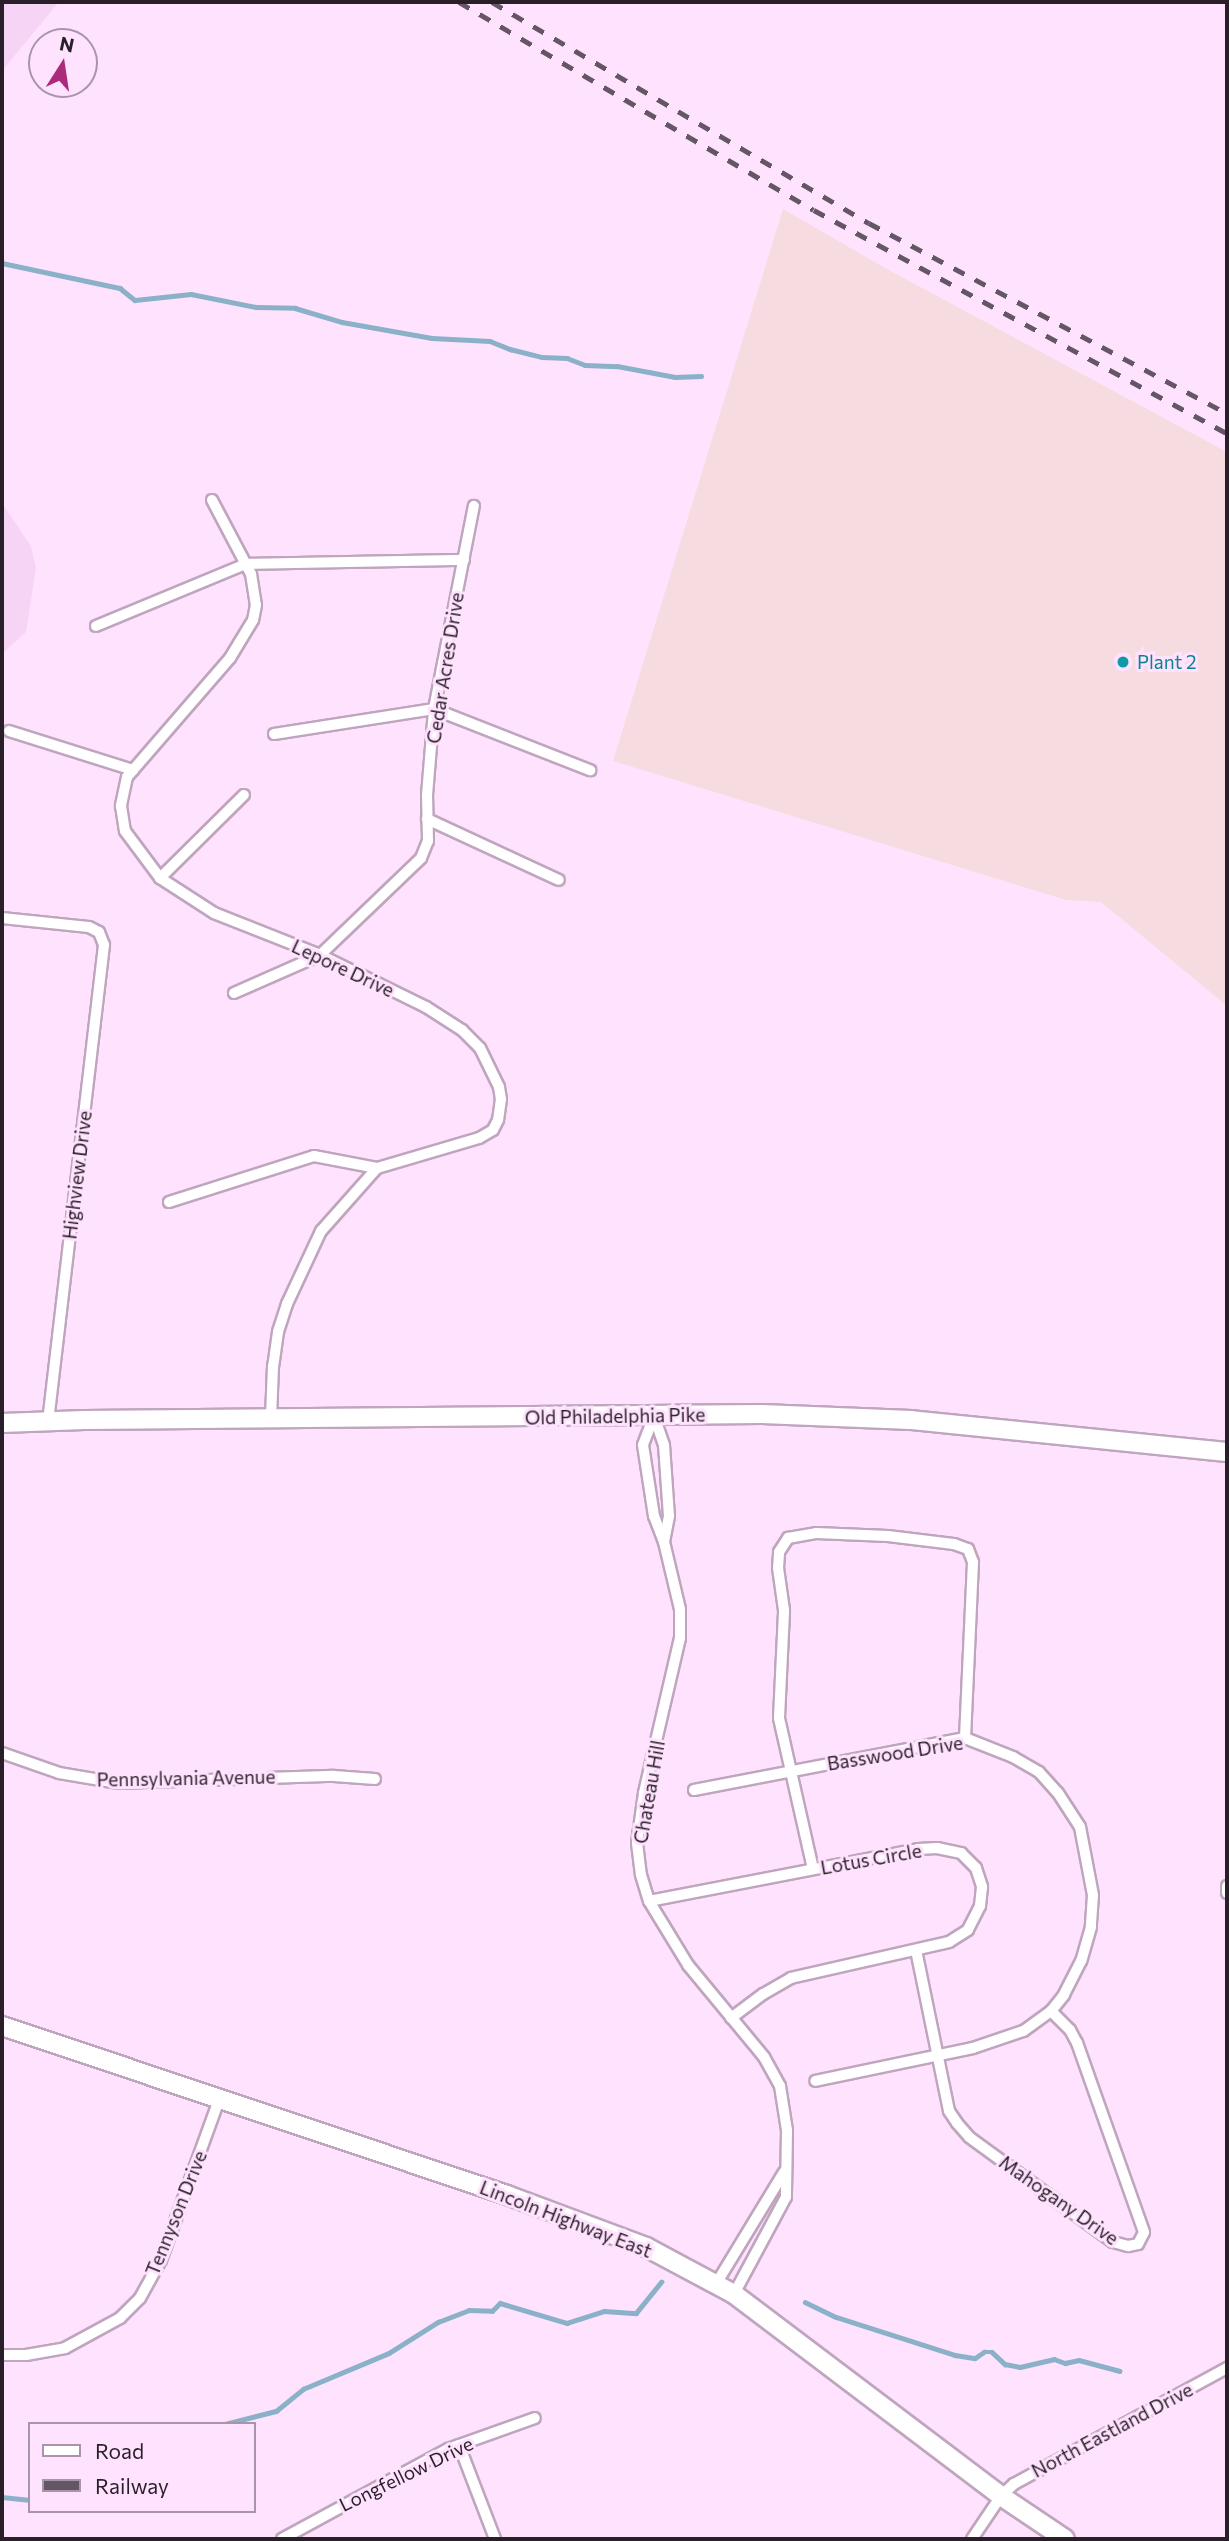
<!DOCTYPE html>
<style>
body{margin:0}
#map{position:relative;width:1229px;height:2541px;overflow:hidden;background:#ffe3fe;font-family:Commissioner,sans-serif}
div>[style]{position:absolute}
.built>*{inset:0;background:#f6d4f5}
.industrial>*{inset:0;background:#f6dce0}
.stream>*{height:4.5px;margin:-2.25px;padding:0 2.25px;transform-origin:2.25px;border-radius:2.25px;background:#8bb1c8}
.roads{filter:drop-shadow(2px 0 #bfa5be) drop-shadow(-2px 0 #bfa5be) drop-shadow(0 2px #bfa5be) drop-shadow(0 -2px #bfa5be)}
.minor>*{height:10px;margin:-5px;padding:0 5px;transform-origin:5px;border-radius:5px;background:#fff}
.primary>*{height:18px;margin:-9px;padding:0 9px;transform-origin:9px;border-radius:9px;background:#fff}
.rail>*{height:4.5px;margin-top:-2.25px;transform-origin:0;background:repeating-linear-gradient(90deg,#655665 0 12px,transparent 0 24px)}
.dots>*{width:19px;height:19px;translate:-50% -50%;box-sizing:border-box;border:4px solid #ffe3fe;border-radius:50%}
span{translate:-50% -50%;white-space:nowrap;text-align:center;line-height:1.15;-webkit-text-stroke:6px #ffe3fe;paint-order:stroke}
.culture-label{font-size:19px;color:#0d838f}
.left{translate:0 -50%;text-align:left}
.street-label{font-size:19px;color:#291f29}
.frame{position:absolute;inset:0;border:4px solid #291f29;pointer-events:none}
.legend{position:absolute;left:28px;top:2422px;width:228px;height:91px;box-sizing:border-box;background:#ffe3fe;border:2px solid #a995a9;margin:0;padding:9px 12px;list-style:none;font-size:21px;color:#291f29}
.legend li{display:flex;align-items:center;gap:14px;height:35px}
.legend b{width:35px;border:2px solid #a995a9}
.north{position:absolute;left:28px;top:28px;width:70px;height:70px;box-sizing:border-box;background:#ffe3fe;border:2px solid #a995a9;border-radius:50%;rotate:12deg;font-size:19px;font-weight:700;line-height:28px;text-align:center;color:#291f29}
.north::after{content:'';display:block;margin:auto;width:24px;height:32px;background:#aa2b7b;clip-path:polygon(50% 0,100% 100%,50% 72%,0 100%)}
</style>
<div id="map">
<div class="built">
<i style="clip-path:polygon(2px 2px,59px 2px,2px 71px)"></i>
<i style="clip-path:polygon(2px 503px,31px 546px,36px 568px,26px 632px,2px 654px)"></i>
</div>
<div class="industrial">
<i style="clip-path:polygon(783px 209px,885px 268px,1227px 452px,1227px 1006px,1101px 902px,1066px 900px,613px 761px)"></i>
</div>
<div class="stream">
<i style="left:2px;top:263px;width:121px;rotate:12deg"></i>
<i style="left:120px;top:288px;width:19px;rotate:39deg"></i>
<i style="left:135px;top:300px;width:56px;rotate:-6.1deg"></i>
<i style="left:191px;top:294px;width:66px;rotate:11.3deg"></i>
<i style="left:256px;top:307px;width:39px;rotate:1deg"></i>
<i style="left:295px;top:308px;width:49px;rotate:16.6deg"></i>
<i style="left:342px;top:322px;width:91px;rotate:10.1deg"></i>
<i style="left:432px;top:338px;width:58px;rotate:3deg"></i>
<i style="left:490px;top:341px;width:22px;rotate:22deg"></i>
<i style="left:510px;top:349px;width:33px;rotate:14deg"></i>
<i style="left:542px;top:357px;width:25px;rotate:2deg"></i>
<i style="left:567px;top:358px;width:19px;rotate:21deg"></i>
<i style="left:585px;top:365px;width:32px;rotate:2deg"></i>
<i style="left:617px;top:366px;width:59px;rotate:10.7deg"></i>
<i style="left:675px;top:377px;width:26px;rotate:-2deg"></i>
<i style="left:805px;top:2302px;width:34px;rotate:26deg"></i>
<i style="left:836px;top:2317px;width:125px;rotate:17.7deg"></i>
<i style="left:955px;top:2355px;width:20px;rotate:9deg"></i>
<i style="left:975px;top:2358px;width:11px;rotate:-34deg"></i>
<i style="left:984px;top:2352px;width:8px"></i>
<i style="left:992px;top:2352px;width:18px;rotate:43deg"></i>
<i style="left:1005px;top:2364px;width:15px;rotate:11deg"></i>
<i style="left:1020px;top:2367px;width:35px;rotate:-13deg"></i>
<i style="left:1054px;top:2359px;width:12px;rotate:20deg"></i>
<i style="left:1065px;top:2363px;width:14px;rotate:-12deg"></i>
<i style="left:1079px;top:2360px;width:42px;rotate:15deg"></i>
<i style="left:225px;top:2424px;width:53px;rotate:-14.3deg"></i>
<i style="left:276px;top:2411px;width:35px;rotate:-39deg"></i>
<i style="left:303px;top:2389px;width:93px;rotate:-22.7deg"></i>
<i style="left:389px;top:2353px;width:58px;rotate:-32.3deg"></i>
<i style="left:438px;top:2322px;width:33px;rotate:-21deg"></i>
<i style="left:469px;top:2310px;width:23px;rotate:2deg"></i>
<i style="left:492px;top:2311px;width:11px;rotate:-45deg"></i>
<i style="left:500px;top:2303px;width:70px;rotate:16.6deg"></i>
<i style="left:567px;top:2323px;width:39px;rotate:-18deg"></i>
<i style="left:604px;top:2311px;width:32px;rotate:4deg"></i>
<i style="left:636px;top:2313px;width:40px;rotate:-51deg"></i>
<i style="left:2px;top:2497px;width:28px;rotate:6deg"></i>
</div>
<div class="roads">
<div class="minor">
<i style="left:212px;top:500px;width:84px;rotate:62.2deg"></i>
<i style="left:251px;top:574px;width:31px;rotate:81deg"></i>
<i style="left:256px;top:605px;width:15px;rotate:101deg"></i>
<i style="left:253px;top:620px;width:44px;rotate:121.2deg"></i>
<i style="left:230px;top:658px;width:157px;rotate:130.9deg"></i>
<i style="left:127px;top:777px;width:30px;rotate:102deg"></i>
<i style="left:121px;top:806px;width:25px;rotate:81deg"></i>
<i style="left:125px;top:831px;width:59px;rotate:53.3deg"></i>
<i style="left:160px;top:878px;width:64px;rotate:32.9deg"></i>
<i style="left:214px;top:913px;width:114px;rotate:21.6deg"></i>
<i style="left:320px;top:955px;width:118px;rotate:26.1deg"></i>
<i style="left:426px;top:1007px;width:43px;rotate:32.6deg"></i>
<i style="left:462px;top:1030px;width:25px;rotate:45deg"></i>
<i style="left:480px;top:1048px;width:43px;rotate:64deg"></i>
<i style="left:499px;top:1087px;width:12px;rotate:81deg"></i>
<i style="left:501px;top:1099px;width:21px;rotate:98deg"></i>
<i style="left:498px;top:1120px;width:11px;rotate:117deg"></i>
<i style="left:493px;top:1130px;width:16px;rotate:150deg"></i>
<i style="left:479px;top:1138px;width:106px;rotate:163.6deg"></i>
<i style="left:377px;top:1168px;width:84px;rotate:131.6deg"></i>
<i style="left:321px;top:1231px;width:81px;rotate:115deg"></i>
<i style="left:287px;top:1304px;width:29px;rotate:108deg"></i>
<i style="left:278px;top:1332px;width:34px;rotate:98deg"></i>
<i style="left:273px;top:1366px;width:52px;rotate:92.2deg"></i>
<i style="left:96px;top:626px;width:162px;rotate:-22.5deg"></i>
<i style="left:246px;top:564px;width:218px;rotate:-1.1deg"></i>
<i style="left:9px;top:731px;width:130px;rotate:17.5deg"></i>
<i style="left:274px;top:734px;width:162px;rotate:-8.9deg"></i>
<i style="left:434px;top:709px;width:168px;rotate:21.4deg"></i>
<i style="left:427px;top:819px;width:145px;rotate:24.8deg"></i>
<i style="left:160px;top:878px;width:118px;rotate:-44.7deg"></i>
<i style="left:2px;top:918px;width:87px;rotate:5.9deg"></i>
<i style="left:89px;top:927px;width:11px;rotate:27deg"></i>
<i style="left:99px;top:932px;width:14px;rotate:69deg"></i>
<i style="left:104px;top:945px;width:478px;rotate:96.7deg"></i>
<i style="left:234px;top:993px;width:94px;rotate:-23.8deg"></i>
<i style="left:320px;top:955px;width:140px;rotate:-43.8deg"></i>
<i style="left:421px;top:858px;width:18px;rotate:-68deg"></i>
<i style="left:428px;top:841px;width:46px;rotate:-91.2deg"></i>
<i style="left:427px;top:795px;width:86px;rotate:-85.3deg"></i>
<i style="left:434px;top:709px;width:207px;rotate:-78.9deg"></i>
<i style="left:169px;top:1202px;width:152px;rotate:-17.6deg"></i>
<i style="left:314px;top:1156px;width:64px;rotate:10.8deg"></i>
<i style="left:654px;top:1416px;width:31px;rotate:111deg"></i>
<i style="left:643px;top:1445px;width:72px;rotate:81.2deg"></i>
<i style="left:654px;top:1516px;width:28px;rotate:69deg"></i>
<i style="left:664px;top:1542px;width:69px;rotate:76.6deg"></i>
<i style="left:680px;top:1609px;width:29px;rotate:90deg"></i>
<i style="left:680px;top:1638px;width:159px;rotate:103.1deg"></i>
<i style="left:644px;top:1793px;width:50px;rotate:98deg"></i>
<i style="left:637px;top:1843px;width:32px;rotate:83deg"></i>
<i style="left:641px;top:1875px;width:27px;rotate:73deg"></i>
<i style="left:649px;top:1901px;width:75px;rotate:58.6deg"></i>
<i style="left:688px;top:1965px;width:119px;rotate:50.4deg"></i>
<i style="left:764px;top:2057px;width:33px;rotate:61deg"></i>
<i style="left:780px;top:2086px;width:45px;rotate:81deg"></i>
<i style="left:787px;top:2130px;width:67px;rotate:90.9deg"></i>
<i style="left:786px;top:2197px;width:110px;rotate:118.2deg"></i>
<i style="left:654px;top:1416px;width:31px;rotate:71deg"></i>
<i style="left:664px;top:1445px;width:71px;rotate:86deg"></i>
<i style="left:669px;top:1516px;width:26px;rotate:101deg"></i>
<i style="left:2px;top:1753px;width:60px;rotate:19.3deg"></i>
<i style="left:59px;top:1773px;width:60px;rotate:9.6deg"></i>
<i style="left:118px;top:1783px;width:216px;rotate:-1.9deg"></i>
<i style="left:334px;top:1776px;width:41px;rotate:4.2deg"></i>
<i style="left:694px;top:1790px;width:276px;rotate:-10.9deg"></i>
<i style="left:965px;top:1738px;width:52px;rotate:21.6deg"></i>
<i style="left:1013px;top:1757px;width:30px;rotate:30deg"></i>
<i style="left:1039px;top:1772px;width:28px;rotate:48deg"></i>
<i style="left:1058px;top:1793px;width:40px;rotate:57.1deg"></i>
<i style="left:1080px;top:1827px;width:69px;rotate:79.2deg"></i>
<i style="left:1093px;top:1895px;width:32px;rotate:94deg"></i>
<i style="left:1091px;top:1927px;width:35px;rotate:106deg"></i>
<i style="left:1081px;top:1961px;width:38px;rotate:117deg"></i>
<i style="left:1064px;top:1995px;width:21px;rotate:129deg"></i>
<i style="left:1051px;top:2011px;width:34px;rotate:144deg"></i>
<i style="left:1023px;top:2031px;width:53px;rotate:161.2deg"></i>
<i style="left:973px;top:2048px;width:161px;rotate:168.2deg"></i>
<i style="left:813px;top:1869px;width:155px;rotate:-102.7deg"></i>
<i style="left:779px;top:1718px;width:108px;rotate:-87.3deg"></i>
<i style="left:784px;top:1610px;width:42px;rotate:-98.1deg"></i>
<i style="left:778px;top:1568px;width:16px;rotate:-86deg"></i>
<i style="left:779px;top:1552px;width:17px;rotate:-57deg"></i>
<i style="left:788px;top:1538px;width:28px;rotate:-10deg"></i>
<i style="left:816px;top:1533px;width:72px;rotate:2.4deg"></i>
<i style="left:888px;top:1536px;width:66px;rotate:6.9deg"></i>
<i style="left:954px;top:1544px;width:15px;rotate:20deg"></i>
<i style="left:968px;top:1549px;width:14px;rotate:69deg"></i>
<i style="left:973px;top:1562px;width:176px;rotate:92.6deg"></i>
<i style="left:1227px;top:1886px;width:7px;rotate:90deg"></i>
<i style="left:649px;top:1901px;width:274px;rotate:-10.9deg"></i>
<i style="left:918px;top:1849px;width:19px;rotate:-3deg"></i>
<i style="left:937px;top:1848px;width:25px;rotate:12deg"></i>
<i style="left:961px;top:1853px;width:21px;rotate:45deg"></i>
<i style="left:976px;top:1868px;width:20px;rotate:72deg"></i>
<i style="left:982px;top:1887px;width:19px;rotate:96deg"></i>
<i style="left:980px;top:1906px;width:27px;rotate:117deg"></i>
<i style="left:968px;top:1930px;width:22px;rotate:148deg"></i>
<i style="left:949px;top:1942px;width:162px;rotate:167.2deg"></i>
<i style="left:791px;top:1978px;width:32px;rotate:150deg"></i>
<i style="left:763px;top:1994px;width:40px;rotate:143deg"></i>
<i style="left:916px;top:1950px;width:164px;rotate:78.4deg"></i>
<i style="left:949px;top:2111px;width:14px;rotate:56deg"></i>
<i style="left:957px;top:2123px;width:18px;rotate:49deg"></i>
<i style="left:969px;top:2137px;width:178px;rotate:36.1deg"></i>
<i style="left:1113px;top:2242px;width:16px;rotate:15deg"></i>
<i style="left:1128px;top:2246px;width:10px;rotate:-11deg"></i>
<i style="left:1138px;top:2244px;width:13px;rotate:-63deg"></i>
<i style="left:1144px;top:2232px;width:201px;rotate:-109.5deg"></i>
<i style="left:1077px;top:2043px;width:15px;rotate:-118deg"></i>
<i style="left:1070px;top:2030px;width:27px;rotate:-135deg"></i>
<i style="left:716px;top:2284px;width:131px;rotate:-58.7deg"></i>
<i style="left:2px;top:2355px;width:24px"></i>
<i style="left:26px;top:2355px;width:40px;rotate:-10deg"></i>
<i style="left:65px;top:2348px;width:63px;rotate:-28.6deg"></i>
<i style="left:120px;top:2318px;width:28px;rotate:-45deg"></i>
<i style="left:140px;top:2298px;width:43px;rotate:-61.1deg"></i>
<i style="left:161px;top:2260px;width:170px;rotate:-70.1deg"></i>
<i style="left:459px;top:2445px;width:101px;rotate:69deg"></i>
<i style="left:282px;top:2539px;width:189px;rotate:-28.5deg"></i>
<i style="left:448px;top:2449px;width:92px;rotate:-19.6deg"></i>
<i style="left:972px;top:2539px;width:52px;rotate:-56deg"></i>
<i style="left:1001px;top:2496px;width:18px;rotate:-43deg"></i>
<i style="left:1014px;top:2484px;width:243px;rotate:-28.6deg"></i>
</div>
<div class="primary">
<i style="left:2px;top:1423px;width:82px;rotate:-2.1deg"></i>
<i style="left:84px;top:1420px;width:678px;rotate:-0.51deg"></i>
<i style="left:762px;top:1414px;width:149px;rotate:2.3deg"></i>
<i style="left:911px;top:1420px;width:318px;rotate:5.8deg"></i>
<i style="left:2px;top:2026px;width:533px;rotate:18.5deg"></i>
<i style="left:507px;top:2195px;width:148px;rotate:20.5deg"></i>
<i style="left:646px;top:2247px;width:100px;rotate:28.1deg"></i>
<i style="left:734px;top:2294px;width:335px;rotate:37.1deg"></i>
<i style="left:1001px;top:2496px;width:77px;rotate:33.9deg"></i>
</div>
</div>
<div class="rail">
<i style="left:459px;top:2px;width:411px;rotate:30.4deg"></i>
<i style="left:814px;top:210px;width:469px;rotate:28.4deg"></i>
<i style="left:492px;top:2px;width:437px;rotate:30.4deg"></i>
<i style="left:869px;top:223px;width:405px;rotate:28deg"></i>
</div>
<div class="dots">
<i style="left:1123px;top:662px;background:#0f9aa8"></i>
</div>
<div class="culture-label">
<span class="left" style="left:1137px;top:662px">Plant 2</span>
</div>
<div class="street-label">
<span style="left:445px;top:668px;rotate:-81deg">Cedar Acres Drive</span>
<span style="left:343px;top:968px;rotate:25deg">Lepore Drive</span>
<span style="left:77px;top:1175px;rotate:-83deg">Highview Drive</span>
<span style="left:615px;top:1416px;rotate:-1deg">Old Philadelphia Pike</span>
<span style="left:895px;top:1753px;rotate:-9deg">Basswood Drive</span>
<span style="left:186px;top:1778px;rotate:-1deg">Pennsylvania Avenue</span>
<span style="left:649px;top:1792px;rotate:-80deg">Chateau Hill</span>
<span style="left:871px;top:1859px;rotate:-10deg">Lotus Circle</span>
<span style="left:1059px;top:2200px;rotate:35deg">Mahogany Drive</span>
<span style="left:176px;top:2213px;rotate:-68deg">Tennyson Drive</span>
<span style="left:566px;top:2219px;rotate:21deg">Lincoln Highway East</span>
<span style="left:1112px;top:2430px;rotate:-28deg">North Eastland Drive</span>
<span style="left:406px;top:2474px;rotate:-26deg">Longfellow Drive</span>
</div>
<div class="frame"></div>
<ul class="legend">
<li><b style="height:9px;background:#fff"></b>Road</li>
<li><b style="height:9px;background:#655665"></b>Railway</li>
</ul>
<div class="north">N</div>
</div>
